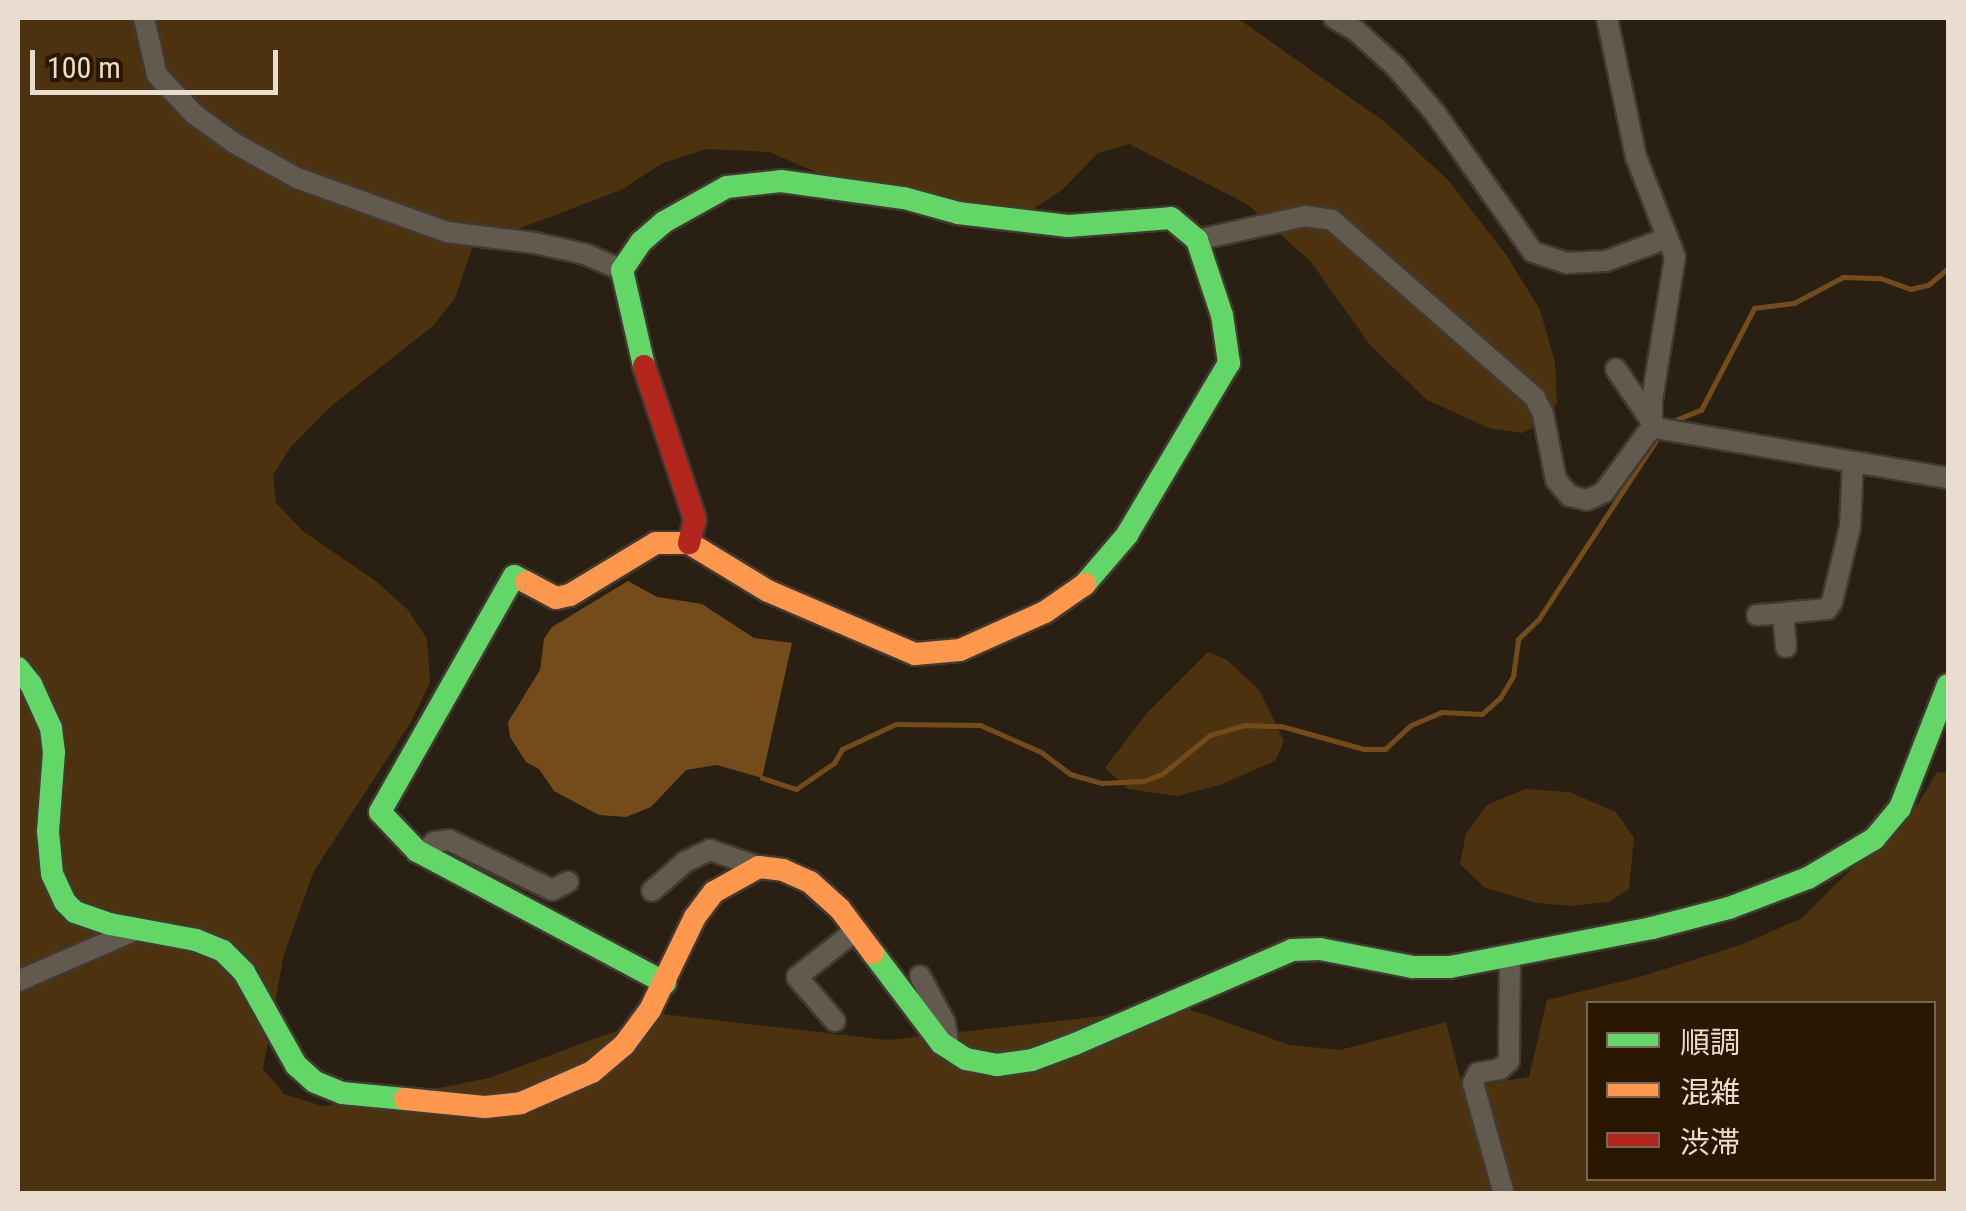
<!DOCTYPE html>
<meta charset="utf-8">
<style>
body{margin:0}
#map{position:relative;width:1966px;height:1211px;overflow:hidden;background:#2a1f13;font-family:"Roboto Condensed","Noto Sans JP",sans-serif}
div>[style]{position:absolute}
.green>*{inset:0;background:#4d320f}
.water>*{inset:0;background:#744c1c}
.stream>*{height:5px;margin:-2.5px;padding:0 2.5px;transform-origin:2.5px;border-radius:2.5px;background:#744c1c}
.roads{filter:drop-shadow(2px 0 #423931) drop-shadow(-2px 0 #423931) drop-shadow(0 2px #423931) drop-shadow(0 -2px #423931)}
.street>*{height:20px;margin:-10px;padding:0 10px;transform-origin:10px;border-radius:10px;background:#625a4f}
.fast>*{height:22px;margin:-11px;padding:0 11px;transform-origin:11px;border-radius:11px;background:#63d668}
.slow>*{height:22px;margin:-11px;padding:0 11px;transform-origin:11px;border-radius:11px;background:#ff974d}
.jam>*{height:22px;margin:-11px;padding:0 11px;transform-origin:11px;border-radius:11px;background:#b3261e}
span{translate:-50% -50%;white-space:nowrap;text-align:center;line-height:1.15;-webkit-text-stroke:8px #2a1701;paint-order:stroke}
.frame{position:absolute;inset:0;border:20px solid #eadccf;pointer-events:none}
.legend{position:absolute;left:1586px;top:1001px;width:350px;height:180px;box-sizing:border-box;background:#2a1701;border:2px solid #776653;margin:0;padding:12px 18px;list-style:none;font-size:30px;color:#eadccf}
.legend li{display:flex;align-items:center;gap:20px;height:50px}
.legend b{width:50px;border:2px solid #776653}
.scale{position:absolute;left:30px;top:50px;width:248px;height:45px;box-sizing:border-box;border:5px solid #eadccf;border-top:0;padding-left:12px;font-size:30px;line-height:35px;white-space:nowrap;color:#eadccf;-webkit-text-stroke:8px #2a1701;paint-order:stroke}
</style>
<div id="map">
<div class="green">
<i style="clip-path:polygon(evenodd,18px 18px,1237px 18px,1385px 122px,1448px 180px,1507px 256px,1540px 310px,1555px 362px,1557px 403px,1543px 422px,1522px 433px,1489px 428px,1427px 400px,1371px 346px,1311px 262px,1247px 204px,1129px 144px,1098px 153px,1062px 190px,1017px 220px,974px 229px,908px 211px,769px 152px,707px 149px,663px 163px,621px 190px,473px 246px,455px 298px,433px 326px,330px 407px,290px 448px,273px 475px,276px 503px,304px 532px,377px 582px,408px 610px,427px 639px,430px 682px,411px 722px,314px 871px,284px 954px,263px 1069px,284px 1094px,322px 1106px,398px 1096px,489px 1078px,662px 1014px,888px 1040px,1183px 1007px,1290px 1045px,1340px 1050px,1446px 1022px,1463px 1088px,1529px 1077px,1547px 1000px,1643px 976px,1743px 944px,1802px 918px,1920px 801px,1937px 772px,1948px 773px,1948px 1193px,18px 1193px,18px 18px,1588px 1004px,1934px 1004px,1934px 1178px,1588px 1178px,1588px 1004px)"></i>
<i style="clip-path:polygon(1208px 652px,1227px 660px,1260px 691px,1284px 741px,1275px 761px,1220px 785px,1177px 796px,1128px 789px,1105px 768px,1147px 713px)"></i>
<i style="clip-path:polygon(1525px 789px,1569px 792px,1616px 812px,1634px 838px,1629px 889px,1608px 902px,1571px 906px,1537px 903px,1485px 888px,1460px 864px,1466px 833px,1487px 805px)"></i>
</div>
<div class="water">
<i style="clip-path:polygon(628px 581px,657px 597px,702px 604px,754px 638px,792px 643px,762px 778px,717px 765px,686px 770px,651px 807px,626px 817px,599px 815px,554px 791px,539px 769px,526px 762px,510px 737px,508px 722px,540px 670px,544px 639px,552px 627px)"></i>
</div>
<div class="stream">
<i style="left:1668px;top:423px;width:35px;rotate:-22deg"></i>
<i style="left:1701px;top:410px;width:115px;rotate:-62.5deg"></i>
<i style="left:1754px;top:308px;width:40px;rotate:-7.1deg"></i>
<i style="left:1794px;top:303px;width:55px;rotate:-28deg"></i>
<i style="left:1843px;top:277px;width:37px;rotate:2deg"></i>
<i style="left:1880px;top:278px;width:32px;rotate:20deg"></i>
<i style="left:1910px;top:289px;width:18px;rotate:-13deg"></i>
<i style="left:1928px;top:285px;width:26px;rotate:-40deg"></i>
<i style="left:762px;top:778px;width:36px;rotate:18deg"></i>
<i style="left:796px;top:789px;width:46px;rotate:-34.4deg"></i>
<i style="left:834px;top:763px;width:16px;rotate:-60deg"></i>
<i style="left:842px;top:749px;width:60px;rotate:-24.8deg"></i>
<i style="left:896px;top:724px;width:84px;rotate:0.7deg"></i>
<i style="left:980px;top:725px;width:67px;rotate:23.9deg"></i>
<i style="left:1041px;top:752px;width:36px;rotate:37deg"></i>
<i style="left:1070px;top:774px;width:33px;rotate:16deg"></i>
<i style="left:1102px;top:783px;width:41px;rotate:-2.8deg"></i>
<i style="left:1143px;top:781px;width:20px;rotate:-20deg"></i>
<i style="left:1162px;top:774px;width:62px;rotate:-39.1deg"></i>
<i style="left:1210px;top:735px;width:35px;rotate:-16deg"></i>
<i style="left:1244px;top:725px;width:37px;rotate:2deg"></i>
<i style="left:1281px;top:726px;width:86px;rotate:15.5deg"></i>
<i style="left:1364px;top:749px;width:21px"></i>
<i style="left:1385px;top:749px;width:35px;rotate:-43deg"></i>
<i style="left:1411px;top:725px;width:33px;rotate:-23deg"></i>
<i style="left:1441px;top:712px;width:41px;rotate:2.8deg"></i>
<i style="left:1482px;top:714px;width:24px;rotate:-42deg"></i>
<i style="left:1500px;top:698px;width:26px;rotate:-59deg"></i>
<i style="left:1513px;top:676px;width:37px;rotate:-82deg"></i>
<i style="left:1518px;top:639px;width:28px;rotate:-44deg"></i>
<i style="left:1538px;top:620px;width:220px;rotate:-56.7deg"></i>
</div>
<div class="roads">
<div class="street">
<i style="left:144px;top:18px;width:58px;rotate:77.2deg"></i>
<i style="left:157px;top:75px;width:54px;rotate:46.5deg"></i>
<i style="left:194px;top:114px;width:49px;rotate:35.9deg"></i>
<i style="left:234px;top:143px;width:72px;rotate:29.1deg"></i>
<i style="left:297px;top:178px;width:159px;rotate:19.8deg"></i>
<i style="left:447px;top:232px;width:89px;rotate:7.1deg"></i>
<i style="left:535px;top:243px;width:51px;rotate:12.4deg"></i>
<i style="left:585px;top:254px;width:40px;rotate:23.4deg"></i>
<i style="left:1334px;top:18px;width:24px;rotate:30deg"></i>
<i style="left:1355px;top:30px;width:54px;rotate:42deg"></i>
<i style="left:1395px;top:66px;width:62px;rotate:49.6deg"></i>
<i style="left:1435px;top:113px;width:170px;rotate:54.8deg"></i>
<i style="left:1533px;top:252px;width:36px;rotate:18deg"></i>
<i style="left:1567px;top:263px;width:39px;rotate:-3deg"></i>
<i style="left:1606px;top:261px;width:66px;rotate:-20.4deg"></i>
<i style="left:1197px;top:240px;width:111px;rotate:-12.5deg"></i>
<i style="left:1305px;top:216px;width:27px;rotate:8deg"></i>
<i style="left:1332px;top:220px;width:270px;rotate:41.2deg"></i>
<i style="left:1535px;top:398px;width:18px;rotate:63deg"></i>
<i style="left:1543px;top:414px;width:67px;rotate:78.9deg"></i>
<i style="left:1556px;top:480px;width:21px;rotate:49deg"></i>
<i style="left:1570px;top:496px;width:17px;rotate:13deg"></i>
<i style="left:1587px;top:500px;width:19px;rotate:-25deg"></i>
<i style="left:1604px;top:492px;width:81px;rotate:-53.6deg"></i>
<i style="left:1652px;top:427px;width:27px;rotate:-90deg"></i>
<i style="left:1652px;top:400px;width:145px;rotate:-80.9deg"></i>
<i style="left:1675px;top:257px;width:107px;rotate:-111.3deg"></i>
<i style="left:1636px;top:157px;width:142px;rotate:-101.8deg"></i>
<i style="left:1616px;top:369px;width:71px;rotate:55.9deg"></i>
<i style="left:1656px;top:428px;width:296px;rotate:9.7deg"></i>
<i style="left:1757px;top:615px;width:26px;rotate:-4deg"></i>
<i style="left:1786px;top:647px;width:34px;rotate:-95deg"></i>
<i style="left:1783px;top:613px;width:44px;rotate:-5.2deg"></i>
<i style="left:1827px;top:609px;width:9px;rotate:-54deg"></i>
<i style="left:1832px;top:602px;width:77px;rotate:-76.5deg"></i>
<i style="left:1850px;top:527px;width:65px;rotate:-87.4deg"></i>
<i style="left:422px;top:854px;width:18px;rotate:-43deg"></i>
<i style="left:435px;top:842px;width:14px;rotate:-8deg"></i>
<i style="left:449px;top:840px;width:114px;rotate:25.9deg"></i>
<i style="left:552px;top:890px;width:18px;rotate:-27deg"></i>
<i style="left:652px;top:891px;width:44px;rotate:-41.3deg"></i>
<i style="left:685px;top:862px;width:28px;rotate:-26deg"></i>
<i style="left:710px;top:850px;width:52px;rotate:19.1deg"></i>
<i style="left:920px;top:976px;width:53px;rotate:62deg"></i>
<i style="left:945px;top:1023px;width:25px;rotate:81deg"></i>
<i style="left:18px;top:981px;width:131px;rotate:-23.4deg"></i>
<i style="left:835px;top:1021px;width:58px;rotate:-130.8deg"></i>
<i style="left:797px;top:977px;width:75px;rotate:-38.5deg"></i>
<i style="left:1504px;top:1194px;width:115px;rotate:-105.6deg"></i>
<i style="left:1473px;top:1083px;width:11px;rotate:-63deg"></i>
<i style="left:1478px;top:1073px;width:22px;rotate:-10deg"></i>
<i style="left:1500px;top:1069px;width:12px;rotate:-42deg"></i>
<i style="left:1509px;top:1061px;width:106px;rotate:-89.5deg"></i>
</div>
<div class="fast">
<i style="left:644px;top:366px;width:98px;rotate:-102.9deg"></i>
<i style="left:622px;top:270px;width:34px;rotate:-56deg"></i>
<i style="left:641px;top:242px;width:30px;rotate:-41deg"></i>
<i style="left:664px;top:222px;width:72px;rotate:-29.1deg"></i>
<i style="left:727px;top:187px;width:54px;rotate:-6.3deg"></i>
<i style="left:781px;top:181px;width:124px;rotate:7.9deg"></i>
<i style="left:904px;top:198px;width:56px;rotate:15.5deg"></i>
<i style="left:958px;top:213px;width:111px;rotate:6.7deg"></i>
<i style="left:1068px;top:226px;width:103px;rotate:-4.4deg"></i>
<i style="left:1171px;top:218px;width:34px;rotate:40deg"></i>
<i style="left:1197px;top:240px;width:79px;rotate:71.6deg"></i>
<i style="left:1222px;top:315px;width:49px;rotate:81.7deg"></i>
<i style="left:1229px;top:363px;width:200px;rotate:120.7deg"></i>
<i style="left:1127px;top:535px;width:65px;rotate:130.6deg"></i>
<i style="left:526px;top:582px;width:13px;rotate:-153deg"></i>
<i style="left:514px;top:576px;width:271px;rotate:119.6deg"></i>
<i style="left:380px;top:812px;width:54px;rotate:46.5deg"></i>
<i style="left:417px;top:851px;width:281px;rotate:28deg"></i>
<i style="left:18px;top:668px;width:21px;rotate:51deg"></i>
<i style="left:31px;top:684px;width:48px;rotate:65.6deg"></i>
<i style="left:51px;top:728px;width:24px;rotate:83deg"></i>
<i style="left:54px;top:752px;width:79px;rotate:94.3deg"></i>
<i style="left:48px;top:831px;width:43px;rotate:84.7deg"></i>
<i style="left:52px;top:874px;width:31px;rotate:65deg"></i>
<i style="left:65px;top:902px;width:14px;rotate:45deg"></i>
<i style="left:75px;top:912px;width:37px;rotate:19deg"></i>
<i style="left:110px;top:924px;width:87px;rotate:10.5deg"></i>
<i style="left:196px;top:940px;width:29px;rotate:22deg"></i>
<i style="left:223px;top:951px;width:30px;rotate:45deg"></i>
<i style="left:244px;top:972px;width:107px;rotate:60.8deg"></i>
<i style="left:296px;top:1065px;width:25px;rotate:42deg"></i>
<i style="left:315px;top:1082px;width:29px;rotate:22deg"></i>
<i style="left:342px;top:1093px;width:63px;rotate:5.4deg"></i>
<i style="left:873px;top:953px;width:113px;rotate:52.9deg"></i>
<i style="left:941px;top:1043px;width:30px;rotate:33deg"></i>
<i style="left:966px;top:1059px;width:32px;rotate:11deg"></i>
<i style="left:997px;top:1065px;width:35px;rotate:-8deg"></i>
<i style="left:1032px;top:1060px;width:46px;rotate:-20.4deg"></i>
<i style="left:1075px;top:1044px;width:236px;rotate:-23.4deg"></i>
<i style="left:1292px;top:950px;width:28px;rotate:-2deg"></i>
<i style="left:1320px;top:949px;width:95px;rotate:11deg"></i>
<i style="left:1413px;top:967px;width:37px"></i>
<i style="left:1450px;top:967px;width:206px;rotate:-10.9deg"></i>
<i style="left:1652px;top:928px;width:80px;rotate:-14.6deg"></i>
<i style="left:1729px;top:908px;width:85px;rotate:-20.8deg"></i>
<i style="left:1808px;top:878px;width:77px;rotate:-30.6deg"></i>
<i style="left:1874px;top:839px;width:40px;rotate:-50deg"></i>
<i style="left:1900px;top:808px;width:132px;rotate:-68.7deg"></i>
</div>
<div class="slow">
<i style="left:526px;top:582px;width:34px;rotate:28deg"></i>
<i style="left:556px;top:598px;width:14px;rotate:-12deg"></i>
<i style="left:570px;top:595px;width:100px;rotate:-31.2deg"></i>
<i style="left:656px;top:543px;width:33px"></i>
<i style="left:689px;top:543px;width:92px;rotate:31.3deg"></i>
<i style="left:768px;top:591px;width:160px;rotate:23.2deg"></i>
<i style="left:915px;top:654px;width:45px;rotate:-5.1deg"></i>
<i style="left:960px;top:650px;width:93px;rotate:-24.1deg"></i>
<i style="left:1045px;top:612px;width:49px;rotate:-35deg"></i>
<i style="left:405px;top:1099px;width:80px;rotate:5.7deg"></i>
<i style="left:485px;top:1107px;width:36px;rotate:-6deg"></i>
<i style="left:521px;top:1103px;width:77px;rotate:-23.6deg"></i>
<i style="left:592px;top:1072px;width:42px;rotate:-40.2deg"></i>
<i style="left:624px;top:1045px;width:44px;rotate:-53.4deg"></i>
<i style="left:650px;top:1010px;width:103px;rotate:-64.2deg"></i>
<i style="left:695px;top:917px;width:31px;rotate:-53deg"></i>
<i style="left:714px;top:892px;width:51px;rotate:-29.1deg"></i>
<i style="left:759px;top:867px;width:24px;rotate:7deg"></i>
<i style="left:783px;top:870px;width:30px;rotate:24deg"></i>
<i style="left:810px;top:882px;width:40px;rotate:42deg"></i>
<i style="left:840px;top:909px;width:55px;rotate:53.1deg"></i>
</div>
<div class="jam">
<i style="left:644px;top:366px;width:161px;rotate:71.6deg"></i>
<i style="left:695px;top:519px;width:25px;rotate:104deg"></i>
</div>
</div>
<div class="frame"></div>
<ul class="legend">
<li><b style="height:12px;background:#63d668"></b>順調</li>
<li><b style="height:12px;background:#ff974d"></b>混雑</li>
<li><b style="height:12px;background:#b3261e"></b>渋滞</li>
</ul>
<div class="scale">100 m</div>
</div>
